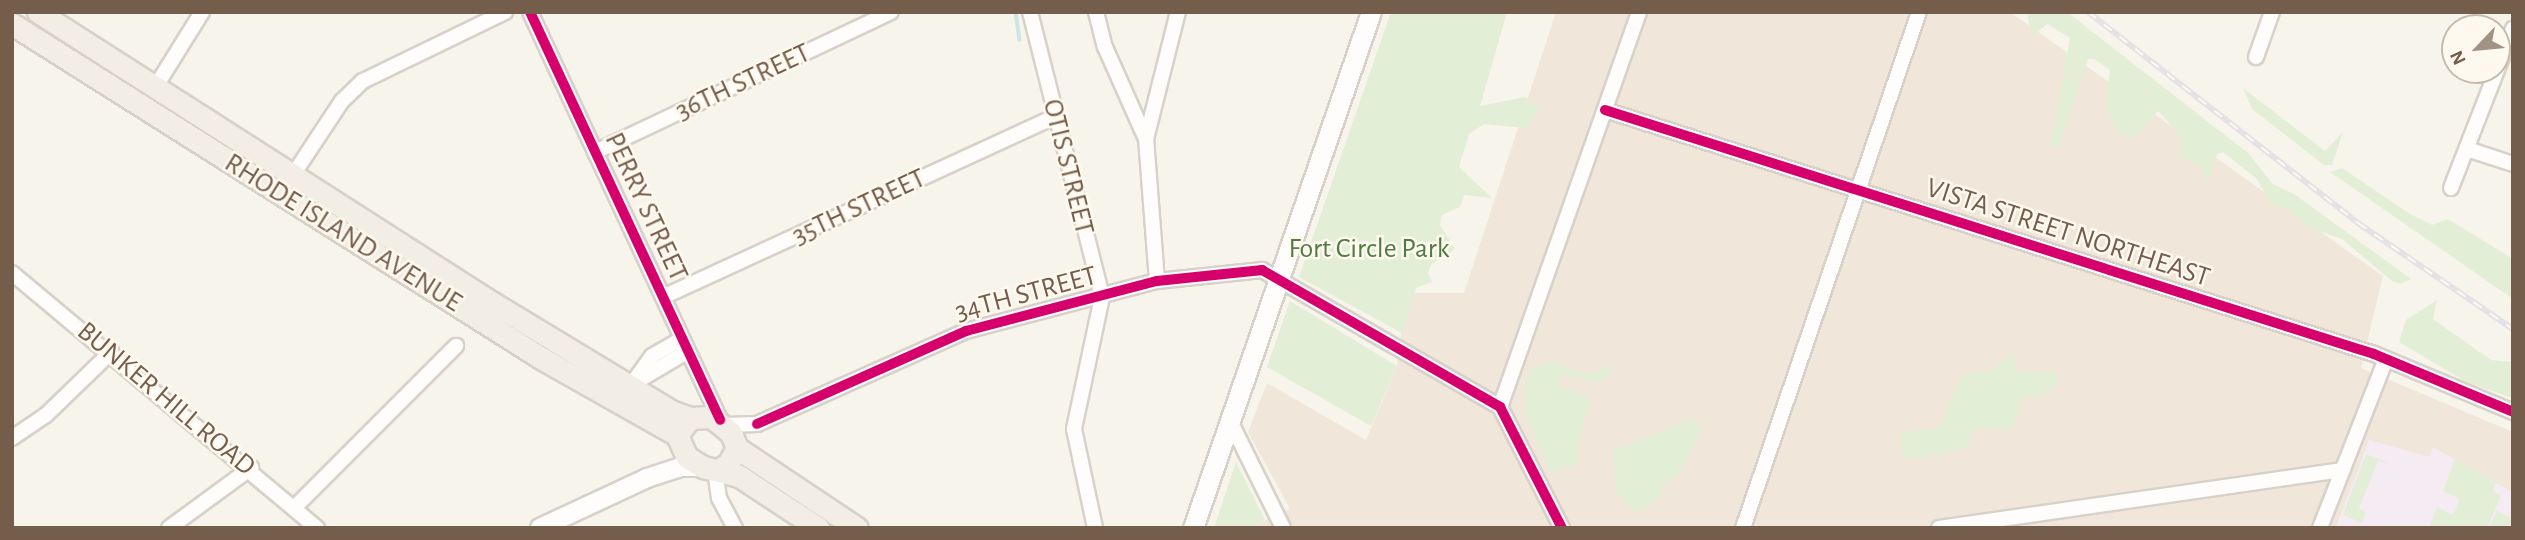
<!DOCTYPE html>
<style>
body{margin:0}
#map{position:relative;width:2525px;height:540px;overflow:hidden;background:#f7f4ec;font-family:"Alegreya Sans",sans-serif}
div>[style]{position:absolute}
.residential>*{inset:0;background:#f0e7da}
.education>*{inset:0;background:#f4ebf3}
.green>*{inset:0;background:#e3eed7}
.stream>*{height:3.5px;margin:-1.75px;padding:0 1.75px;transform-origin:1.75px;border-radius:1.75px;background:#cee4e7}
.roads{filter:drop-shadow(2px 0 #d7d1ca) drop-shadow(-2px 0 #d7d1ca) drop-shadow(0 2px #d7d1ca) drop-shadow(0 -2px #d7d1ca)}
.minor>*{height:14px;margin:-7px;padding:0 7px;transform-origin:7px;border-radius:7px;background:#fefdfc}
.tertiary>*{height:18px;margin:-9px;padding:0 9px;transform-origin:9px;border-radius:9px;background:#fefdfc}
.secondary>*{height:19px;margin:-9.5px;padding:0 9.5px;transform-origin:9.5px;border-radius:9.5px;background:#fefdfc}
.primary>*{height:21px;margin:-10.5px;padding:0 10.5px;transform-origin:10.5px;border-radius:10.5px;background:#f2eee6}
.rail>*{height:6px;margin-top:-3px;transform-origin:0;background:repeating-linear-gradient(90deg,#fef9ee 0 10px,#e5e2e5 0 20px);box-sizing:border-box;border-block:2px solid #e5e2e5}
.cycleway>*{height:10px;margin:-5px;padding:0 5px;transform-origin:5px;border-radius:5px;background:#d6006c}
span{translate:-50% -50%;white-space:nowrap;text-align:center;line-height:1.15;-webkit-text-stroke:5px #fef9ee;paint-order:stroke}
.street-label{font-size:28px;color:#755d4c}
.park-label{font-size:28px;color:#527a44}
.frame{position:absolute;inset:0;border:14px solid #755d4c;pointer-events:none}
.north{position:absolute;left:2441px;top:14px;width:70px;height:70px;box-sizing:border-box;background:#fef9ee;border:2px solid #c7bbad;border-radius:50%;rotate:244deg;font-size:19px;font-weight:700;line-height:28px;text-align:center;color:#755d4c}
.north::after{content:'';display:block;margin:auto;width:24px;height:32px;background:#a29284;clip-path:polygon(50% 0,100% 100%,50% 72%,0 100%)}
</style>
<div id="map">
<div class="residential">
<i style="clip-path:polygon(1556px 12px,2010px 12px,2383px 276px,2361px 368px,2513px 432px,2513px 528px,1249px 528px,1290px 509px,1248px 432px,1267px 383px,1366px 440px,1397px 366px,1406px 293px,1464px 293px)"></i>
</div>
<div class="education">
<i style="clip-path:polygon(2369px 440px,2430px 457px,2433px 447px,2513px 492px,2513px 515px,2507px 528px,2336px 528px)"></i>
</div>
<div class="green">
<i style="clip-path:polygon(1391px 12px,1507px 12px,1480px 106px,1525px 97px,1540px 111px,1526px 128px,1484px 124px,1469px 134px,1459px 167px,1492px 198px,1464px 195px,1460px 207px,1442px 215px,1440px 225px,1455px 249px,1431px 265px,1428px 273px,1432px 282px,1416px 288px,1402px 333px,1299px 277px)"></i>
<i style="clip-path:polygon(2027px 12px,2067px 12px,2248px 153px,2273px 184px,2294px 194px,2411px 279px,2401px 284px,2392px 281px,2342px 239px,2310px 228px,2288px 210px,2271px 204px,2257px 179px,2223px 152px,2217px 154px,2207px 184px,2202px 168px,2181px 156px,2179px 134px,2158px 111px,2134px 138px,2120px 135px,2106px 105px,2110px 70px,2094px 59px,2088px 59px,2059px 146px,2054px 149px,2051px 144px,2070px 38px,2047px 24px,2032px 37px)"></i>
<i style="clip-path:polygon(2243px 88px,2325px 151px,2343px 132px,2332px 165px,2324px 165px,2252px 109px)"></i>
<i style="clip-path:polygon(2342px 168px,2410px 214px,2432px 225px,2448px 219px,2513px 259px,2513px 299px,2330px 172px)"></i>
<i style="clip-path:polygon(2437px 300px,2433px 319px,2491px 360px,2513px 362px,2513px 398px,2466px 382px,2399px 342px,2406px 320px)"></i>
<i style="clip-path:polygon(1290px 301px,1397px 366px,1371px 426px,1267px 367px)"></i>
<i style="clip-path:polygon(2013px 351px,2016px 373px,2041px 370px,2050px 374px,2054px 369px,2058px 384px,2047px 393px,2022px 398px,2013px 430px,1981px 427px,1972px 432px,1967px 448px,1917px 459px,1902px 457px,1901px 433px,1940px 427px,1961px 376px,1992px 370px)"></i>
<i style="clip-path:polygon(1555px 362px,1580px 373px,1597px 373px,1606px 364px,1613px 373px,1599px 382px,1562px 374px,1558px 378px,1560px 387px,1585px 395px,1590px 404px,1578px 441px,1577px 464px,1551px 473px,1526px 416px,1525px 385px,1532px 367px)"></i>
<i style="clip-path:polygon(1692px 419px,1703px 427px,1678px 475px,1662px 487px,1659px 498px,1636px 513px,1616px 492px,1613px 451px)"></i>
<i style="clip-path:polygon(2366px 454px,2389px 463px,2378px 461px,2359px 508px,2366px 512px,2362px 523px,2343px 515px)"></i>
<i style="clip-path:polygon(2455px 459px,2496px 483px,2493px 491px,2501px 496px,2487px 528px,2429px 528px,2437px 507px,2453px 515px,2460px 499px,2443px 491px)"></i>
<i style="clip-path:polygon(1236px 462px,1265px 520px,1249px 528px,1214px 528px)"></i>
<i style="clip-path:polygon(2497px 511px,2511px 518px,2507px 528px,2489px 528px)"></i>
</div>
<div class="stream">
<i style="left:1016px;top:12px;width:28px;rotate:82deg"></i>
</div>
<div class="roads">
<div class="minor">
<i style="left:530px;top:12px;width:450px;rotate:65deg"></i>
<i style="left:1030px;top:12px;width:294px;rotate:75.8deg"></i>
<i style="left:1102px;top:297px;width:135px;rotate:102deg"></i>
<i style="left:1074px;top:429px;width:101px;rotate:78deg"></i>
<i style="left:1096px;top:12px;width:36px;rotate:76deg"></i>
<i style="left:1105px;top:47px;width:101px;rotate:66deg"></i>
<i style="left:2256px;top:57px;width:48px;rotate:-70.4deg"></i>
<i style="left:156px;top:86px;width:87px;rotate:-58.1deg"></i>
<i style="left:1605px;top:110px;width:807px;rotate:17.6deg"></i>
<i style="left:2374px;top:354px;width:151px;rotate:22.6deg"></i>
<i style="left:2467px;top:149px;width:48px;rotate:18.1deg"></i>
<i style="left:595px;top:152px;width:327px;rotate:-25.3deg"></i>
<i style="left:289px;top:181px;width:96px;rotate:-56.5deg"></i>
<i style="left:342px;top:101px;width:29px;rotate:-44deg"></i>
<i style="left:363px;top:81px;width:158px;rotate:-25.9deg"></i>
<i style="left:2451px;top:188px;width:171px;rotate:-68.7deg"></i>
<i style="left:12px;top:273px;width:398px;rotate:39.9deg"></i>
<i style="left:1157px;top:281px;width:142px;rotate:-94.4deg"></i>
<i style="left:1146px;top:139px;width:131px;rotate:-75.9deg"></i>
<i style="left:663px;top:297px;width:431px;rotate:-24.7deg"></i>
<i style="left:631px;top:385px;width:66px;rotate:-30.8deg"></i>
<i style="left:626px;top:392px;width:44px;rotate:-54.2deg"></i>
<i style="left:652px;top:356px;width:34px;rotate:-30deg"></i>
<i style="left:1500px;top:407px;width:419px;rotate:-70.6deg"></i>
<i style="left:1230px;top:421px;width:119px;rotate:63.6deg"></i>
<i style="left:726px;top:425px;width:31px;rotate:-2deg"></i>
<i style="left:757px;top:424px;width:229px;rotate:-24deg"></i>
<i style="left:966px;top:331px;width:197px;rotate:-14.7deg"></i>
<i style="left:1157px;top:281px;width:106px;rotate:-6deg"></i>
<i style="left:1262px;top:270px;width:275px;rotate:29.9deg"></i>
<i style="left:1500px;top:407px;width:136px;rotate:62.9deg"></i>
<i style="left:12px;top:438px;width:41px;rotate:-34.1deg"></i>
<i style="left:46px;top:415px;width:91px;rotate:-44.1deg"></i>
<i style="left:715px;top:470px;width:28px;rotate:82deg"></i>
<i style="left:719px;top:498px;width:34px;rotate:62deg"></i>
<i style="left:295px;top:507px;width:228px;rotate:-45deg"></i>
<i style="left:169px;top:528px;width:102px;rotate:-36.2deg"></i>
<i style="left:1743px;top:528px;width:545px;rotate:-71.17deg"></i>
<i style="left:1939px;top:528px;width:408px;rotate:-8.2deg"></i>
<i style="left:2320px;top:528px;width:181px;rotate:-68.7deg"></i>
</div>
<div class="tertiary">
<i style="left:540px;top:528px;width:118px;rotate:-25deg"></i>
<i style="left:647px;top:478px;width:36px;rotate:-18deg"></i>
<i style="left:681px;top:467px;width:22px"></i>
</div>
<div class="secondary">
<i style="left:1193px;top:528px;width:546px;rotate:-70.97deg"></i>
</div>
<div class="primary">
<i style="left:38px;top:12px;width:538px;rotate:32.63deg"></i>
<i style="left:491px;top:302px;width:210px;rotate:31.2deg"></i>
<i style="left:671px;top:411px;width:20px;rotate:20deg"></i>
<i style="left:12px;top:24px;width:626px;rotate:32.27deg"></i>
<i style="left:541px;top:358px;width:156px;rotate:29.5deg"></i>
<i style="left:737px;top:448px;width:144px;rotate:33.7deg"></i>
<i style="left:718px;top:470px;width:12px;rotate:-31deg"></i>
<i style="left:728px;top:464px;width:18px;rotate:-61deg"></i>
<i style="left:737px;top:448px;width:16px;rotate:-112deg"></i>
<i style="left:731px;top:433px;width:26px;rotate:-141deg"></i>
<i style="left:711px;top:417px;width:21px;rotate:177deg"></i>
<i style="left:690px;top:418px;width:21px;rotate:127deg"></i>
<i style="left:677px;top:435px;width:24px;rotate:66deg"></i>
<i style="left:687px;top:457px;width:19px;rotate:32deg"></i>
<i style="left:703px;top:467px;width:37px;rotate:14deg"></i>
<i style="left:739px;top:476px;width:95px;rotate:33.4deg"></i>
</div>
</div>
<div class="rail">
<i style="left:2088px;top:12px;width:343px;rotate:38deg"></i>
<i style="left:2358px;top:223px;width:188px;rotate:34.4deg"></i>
</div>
<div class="cycleway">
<i style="left:530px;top:12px;width:450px;rotate:65deg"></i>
<i style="left:1605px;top:110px;width:807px;rotate:17.6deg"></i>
<i style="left:2374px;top:354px;width:151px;rotate:22.6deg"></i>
<i style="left:757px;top:424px;width:229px;rotate:-24deg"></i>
<i style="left:966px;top:331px;width:197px;rotate:-14.7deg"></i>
<i style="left:1157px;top:281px;width:106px;rotate:-6deg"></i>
<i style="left:1262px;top:270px;width:275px;rotate:29.9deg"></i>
<i style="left:1500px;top:407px;width:136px;rotate:62.9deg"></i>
</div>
<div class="street-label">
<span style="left:743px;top:82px;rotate:-25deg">36TH STREET</span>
<span style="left:1068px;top:167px;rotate:76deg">OTIS STREET</span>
<span style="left:646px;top:207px;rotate:65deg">PERRY STREET</span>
<span style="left:859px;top:207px;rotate:-25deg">35TH STREET</span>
<span style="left:343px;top:233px;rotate:32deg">RHODE ISLAND AVENUE</span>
<span style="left:2068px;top:233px;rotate:18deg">VISTA STREET NORTHEAST</span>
<span style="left:1026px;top:294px;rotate:-15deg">34TH STREET</span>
<span style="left:166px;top:399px;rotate:40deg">BUNKER HILL ROAD</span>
</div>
<div class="park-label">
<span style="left:1369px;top:249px">Fort Circle Park</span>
</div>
<div class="frame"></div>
<div class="north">N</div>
</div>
